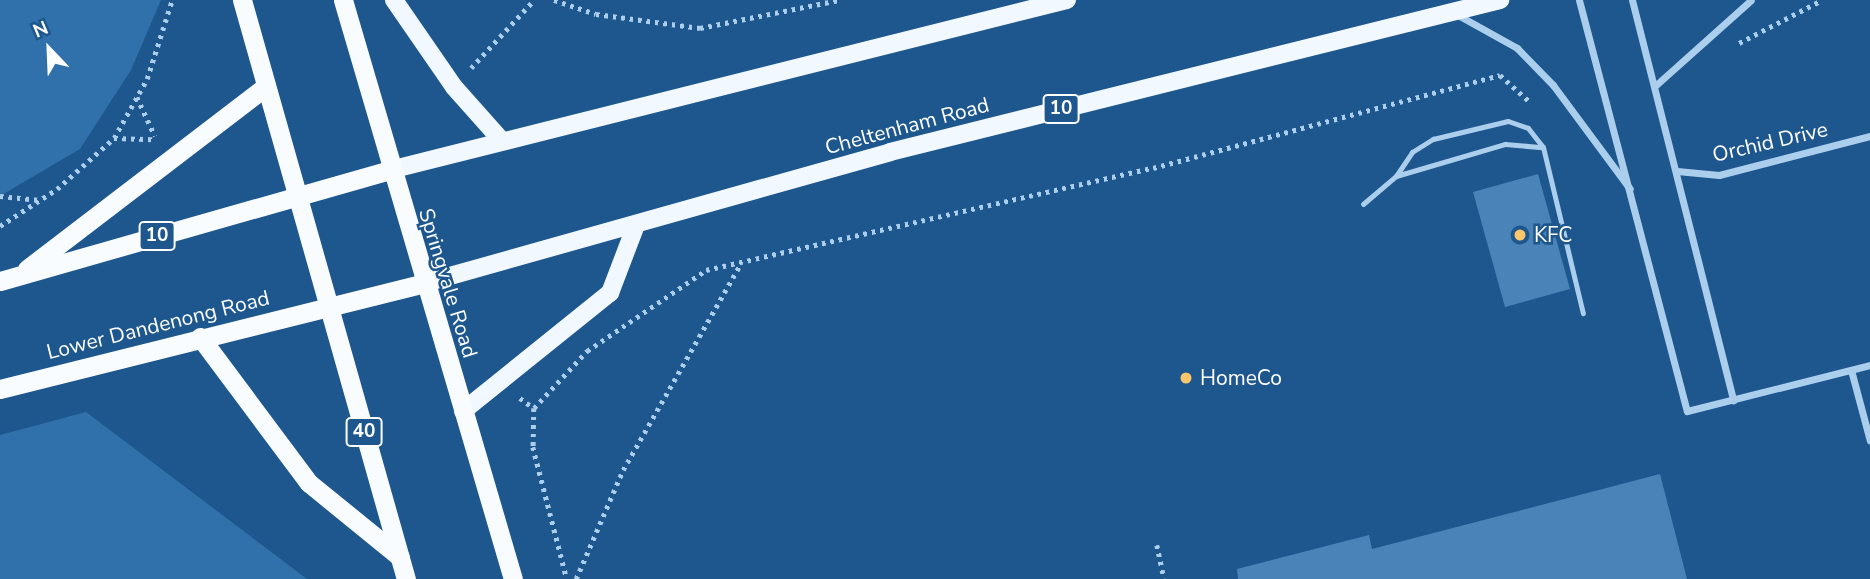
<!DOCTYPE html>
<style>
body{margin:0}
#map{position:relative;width:1870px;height:579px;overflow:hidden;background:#1d578e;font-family:"Nunito Sans",sans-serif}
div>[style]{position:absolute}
.green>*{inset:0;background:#3171ab}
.building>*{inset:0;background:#4a83b7}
.path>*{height:4.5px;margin-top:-2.25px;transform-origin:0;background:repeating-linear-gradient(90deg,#abceed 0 3.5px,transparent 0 8.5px)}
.service>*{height:5px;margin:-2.5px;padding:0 2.5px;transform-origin:2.5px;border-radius:2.5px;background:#abceed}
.minor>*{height:7px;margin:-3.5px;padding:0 3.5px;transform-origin:3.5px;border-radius:3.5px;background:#abceed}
.primary>*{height:18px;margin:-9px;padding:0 9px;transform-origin:9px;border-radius:9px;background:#f1f8ff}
.trunk>*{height:19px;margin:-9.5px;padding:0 9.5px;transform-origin:9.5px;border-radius:9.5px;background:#f8fcff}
.dots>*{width:19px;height:19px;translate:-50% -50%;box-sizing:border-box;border:4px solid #1d578e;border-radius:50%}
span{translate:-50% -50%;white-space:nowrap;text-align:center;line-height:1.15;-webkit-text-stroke:5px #1d578e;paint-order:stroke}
.shield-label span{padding:2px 5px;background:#1d578e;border:2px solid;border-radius:5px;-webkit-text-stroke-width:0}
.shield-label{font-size:19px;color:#fff;font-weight:700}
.street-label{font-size:21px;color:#fff}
.poi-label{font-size:21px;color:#fff}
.left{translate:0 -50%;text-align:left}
.north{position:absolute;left:14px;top:14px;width:70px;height:70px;-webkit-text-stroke:5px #1d578e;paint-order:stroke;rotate:337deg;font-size:19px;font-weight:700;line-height:28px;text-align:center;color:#fff}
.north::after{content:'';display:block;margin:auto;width:24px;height:32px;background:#fff;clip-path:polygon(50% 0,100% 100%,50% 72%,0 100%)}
</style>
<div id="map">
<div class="green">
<i style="clip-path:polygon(0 0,161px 0,131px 70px,80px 149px,0 196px)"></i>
<i style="clip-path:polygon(86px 412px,307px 579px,0 579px,0 435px)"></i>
</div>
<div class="building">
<i style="clip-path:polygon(1538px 174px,1570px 289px,1505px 307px,1473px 192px)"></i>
<i style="clip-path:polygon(1660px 474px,1687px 579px,1238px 579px,1237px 569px,1369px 535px,1372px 549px)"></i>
</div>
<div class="path">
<i style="left:554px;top:0;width:44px;rotate:18.4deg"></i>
<i style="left:596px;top:14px;width:105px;rotate:7.7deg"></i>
<i style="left:700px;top:28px;width:142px;rotate:-11.4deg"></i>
<i style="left:1739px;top:43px;width:93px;rotate:-27.4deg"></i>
<i style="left:471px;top:68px;width:93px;rotate:-47.2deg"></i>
<i style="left:137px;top:97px;width:43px;rotate:65.2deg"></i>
<i style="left:114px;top:138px;width:38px;rotate:2deg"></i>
<i style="left:0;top:196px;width:40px;rotate:5.7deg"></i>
<i style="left:0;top:226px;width:68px;rotate:-33deg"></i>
<i style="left:57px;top:189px;width:76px;rotate:-41.8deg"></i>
<i style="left:114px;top:138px;width:68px;rotate:-60.8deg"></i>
<i style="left:147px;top:79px;width:83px;rotate:-72.4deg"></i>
<i style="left:520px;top:398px;width:17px;rotate:36deg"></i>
<i style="left:534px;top:408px;width:78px;rotate:-47.1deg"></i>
<i style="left:587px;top:351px;width:144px;rotate:-34.2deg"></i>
<i style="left:706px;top:270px;width:458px;rotate:-12.9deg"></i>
<i style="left:1153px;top:168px;width:359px;rotate:-15deg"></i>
<i style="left:1500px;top:75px;width:38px;rotate:42deg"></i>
<i style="left:534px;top:408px;width:39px;rotate:91deg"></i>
<i style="left:533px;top:447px;width:136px;rotate:75.6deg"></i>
<i style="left:1157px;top:545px;width:34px;rotate:78deg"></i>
<i style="left:576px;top:579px;width:119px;rotate:-66.7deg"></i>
<i style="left:623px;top:470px;width:238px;rotate:-60.3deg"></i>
</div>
<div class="service">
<i style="left:1396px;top:176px;width:114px;rotate:-16.4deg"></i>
<i style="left:1505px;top:144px;width:37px;rotate:5deg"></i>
<i style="left:1363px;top:204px;width:43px;rotate:-40.3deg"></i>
<i style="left:1396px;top:176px;width:29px;rotate:-56deg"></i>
<i style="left:1412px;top:152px;width:25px;rotate:-32deg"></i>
<i style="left:1433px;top:139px;width:77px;rotate:-13.5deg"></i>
<i style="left:1508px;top:121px;width:21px;rotate:19deg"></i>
<i style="left:1528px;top:128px;width:24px;rotate:52deg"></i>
<i style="left:1543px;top:147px;width:171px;rotate:76.5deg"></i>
</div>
<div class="minor">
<i style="left:1579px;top:0;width:425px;rotate:75.3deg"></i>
<i style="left:1687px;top:411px;width:189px;rotate:-14.1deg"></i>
<i style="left:1632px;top:0;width:413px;rotate:75.8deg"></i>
<i style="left:1456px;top:14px;width:70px;rotate:29.1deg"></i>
<i style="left:1517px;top:48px;width:52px;rotate:45.8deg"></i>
<i style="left:1553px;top:85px;width:129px;rotate:53.5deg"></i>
<i style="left:1656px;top:85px;width:127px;rotate:-41.8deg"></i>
<i style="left:1677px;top:171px;width:42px;rotate:5.4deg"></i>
<i style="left:1719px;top:175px;width:156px;rotate:-14.5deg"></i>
<i style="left:1851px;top:370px;width:73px;rotate:75deg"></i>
</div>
<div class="primary">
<i style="left:394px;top:0;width:106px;rotate:55.4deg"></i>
<i style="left:454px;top:87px;width:72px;rotate:48.4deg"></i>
<i style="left:390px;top:170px;width:698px;rotate:-14.1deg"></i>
<i style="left:425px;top:283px;width:483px;rotate:-15.7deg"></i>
<i style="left:890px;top:152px;width:629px;rotate:-13.99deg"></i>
<i style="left:463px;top:411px;width:189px;rotate:-38.8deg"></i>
<i style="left:610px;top:293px;width:73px;rotate:-69.1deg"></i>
</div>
<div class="trunk">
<i style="left:242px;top:0;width:602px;rotate:74.19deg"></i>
<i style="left:343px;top:0;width:603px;rotate:73.64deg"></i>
<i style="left:27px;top:269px;width:301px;rotate:-37.4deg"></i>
<i style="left:0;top:281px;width:405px;rotate:-15.9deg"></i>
<i style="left:200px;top:337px;width:182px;rotate:53.3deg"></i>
<i style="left:309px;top:483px;width:117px;rotate:39.1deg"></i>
<i style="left:0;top:389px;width:438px;rotate:-14deg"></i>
</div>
<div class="dots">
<i style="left:1520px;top:235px;background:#fcc66a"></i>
<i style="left:1186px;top:378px;background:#fcc66a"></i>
</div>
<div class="shield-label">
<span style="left:1061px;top:109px">10</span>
<span style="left:157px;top:236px">10</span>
<span style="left:364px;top:432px">40</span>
</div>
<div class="street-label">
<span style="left:907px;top:126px;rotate:-15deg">Cheltenham Road</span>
<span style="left:1770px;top:142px;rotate:-13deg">Orchid Drive</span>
<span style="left:448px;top:283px;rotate:73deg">Springvale Road</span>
<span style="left:158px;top:325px;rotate:-14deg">Lower Dandenong Road</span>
</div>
<div class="poi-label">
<span class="left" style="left:1534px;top:235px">KFC</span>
<span class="left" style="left:1200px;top:378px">HomeCo</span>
</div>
<div class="north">N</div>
</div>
